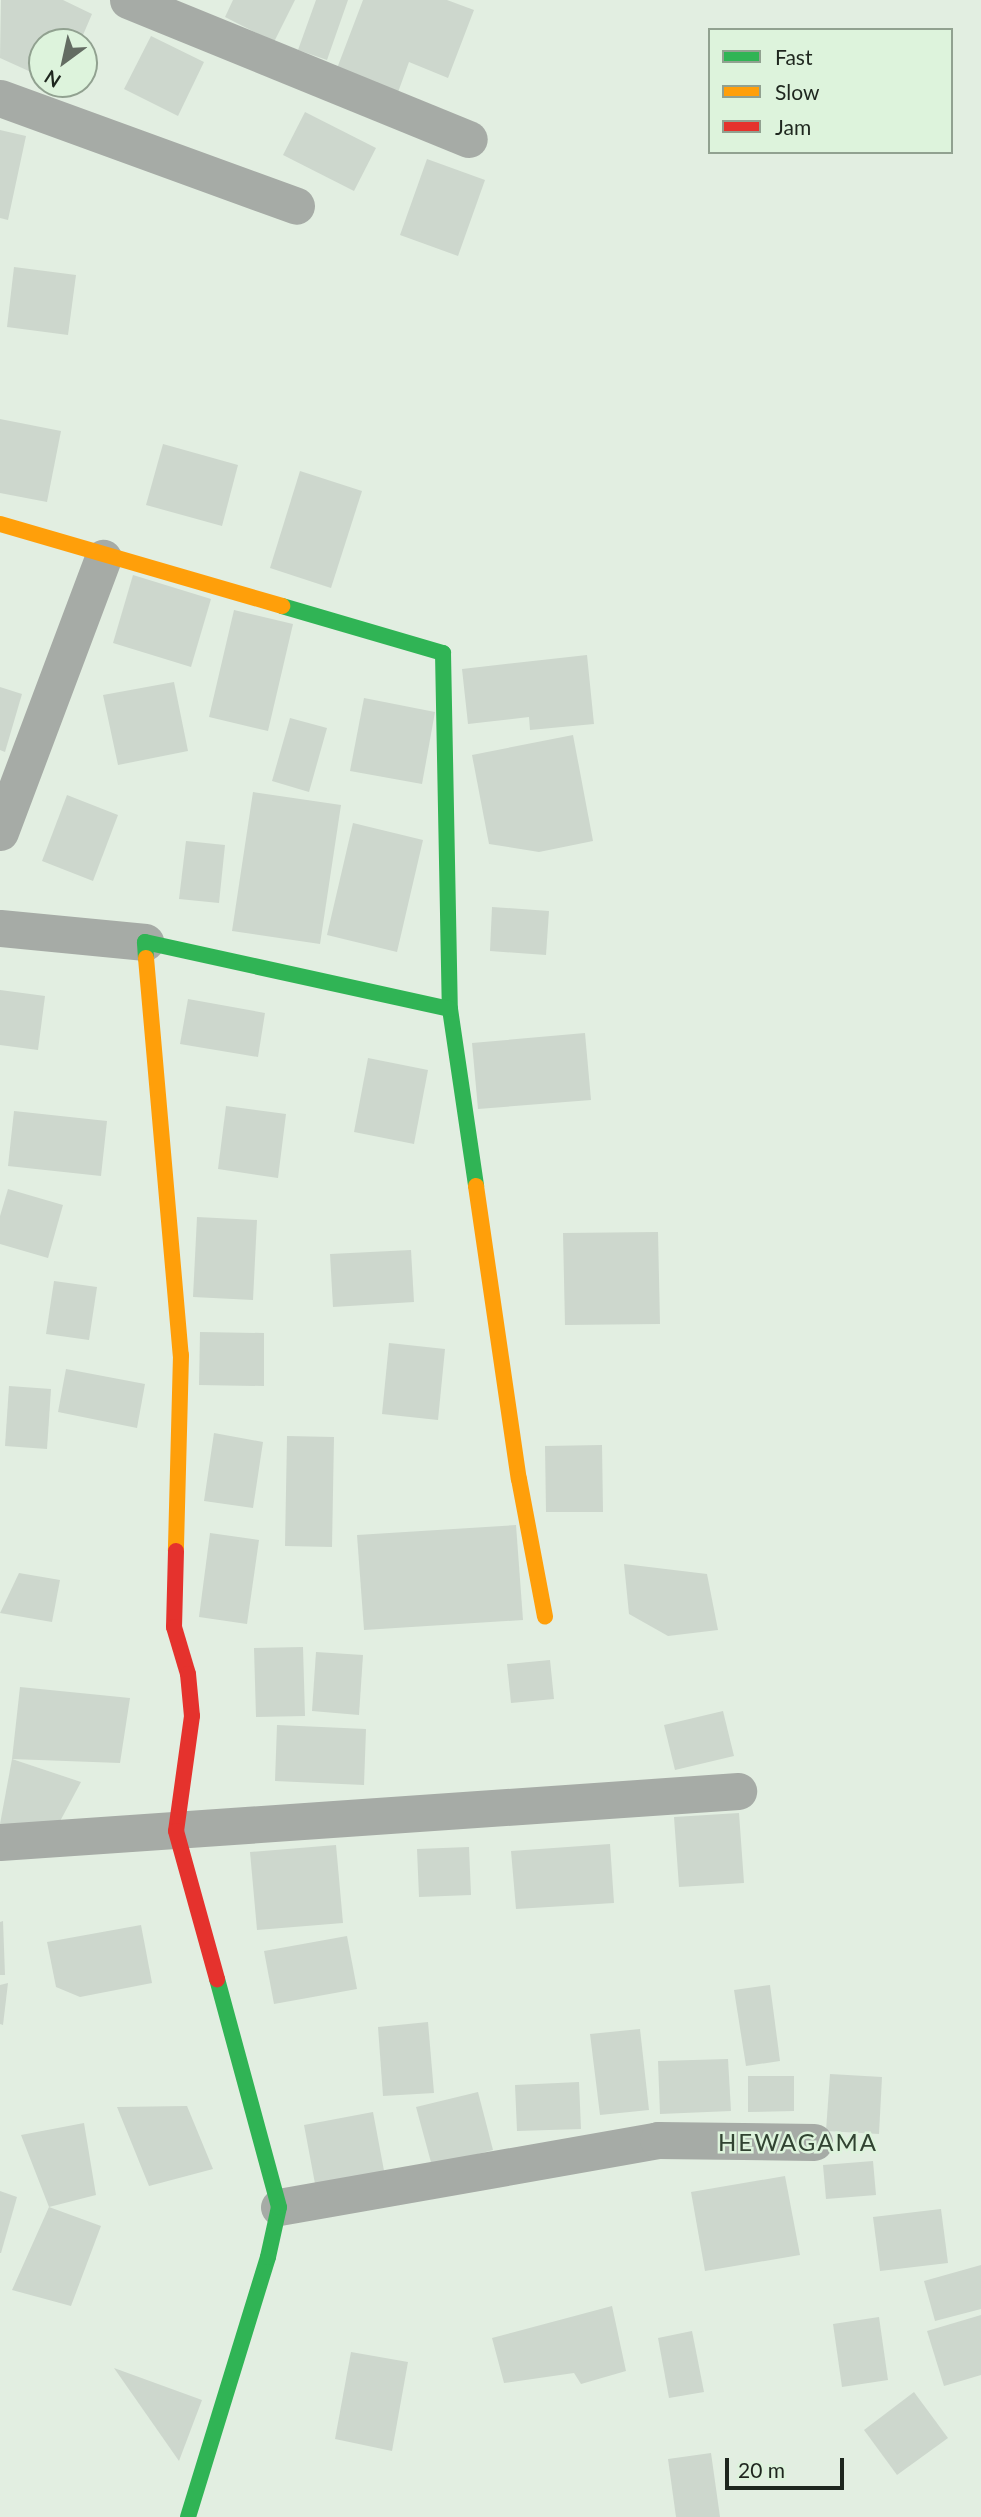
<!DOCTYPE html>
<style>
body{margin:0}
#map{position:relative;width:981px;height:2517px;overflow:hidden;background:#e2eee1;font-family:Lato,sans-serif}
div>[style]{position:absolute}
.building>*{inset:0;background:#cdd7cd}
.street>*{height:37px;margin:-18.5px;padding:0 18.5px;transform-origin:18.5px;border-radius:18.5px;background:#a6aba6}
.fast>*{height:16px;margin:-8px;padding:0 8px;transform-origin:8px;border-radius:8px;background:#30b455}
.slow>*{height:16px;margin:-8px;padding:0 8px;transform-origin:8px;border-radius:8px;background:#ff9f0a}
.jam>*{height:16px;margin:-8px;padding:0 8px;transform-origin:8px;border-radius:8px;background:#e5322d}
span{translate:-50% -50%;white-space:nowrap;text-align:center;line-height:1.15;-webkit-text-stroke:5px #ddf3dc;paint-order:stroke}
.quarter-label{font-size:24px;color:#314331;letter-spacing:2px}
.legend{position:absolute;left:708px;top:28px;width:245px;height:126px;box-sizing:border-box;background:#ddf3dc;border:2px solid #91a190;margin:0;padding:9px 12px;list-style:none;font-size:21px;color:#1e261e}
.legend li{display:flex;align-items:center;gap:14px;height:35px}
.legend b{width:35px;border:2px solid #91a190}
.north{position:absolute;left:28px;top:28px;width:70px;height:70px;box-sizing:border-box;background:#ddf3dc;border:2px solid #91a190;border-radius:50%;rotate:213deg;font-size:19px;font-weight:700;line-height:28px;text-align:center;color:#1e261e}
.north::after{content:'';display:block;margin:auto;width:24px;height:32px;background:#636c62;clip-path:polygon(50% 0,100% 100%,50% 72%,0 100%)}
.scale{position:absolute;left:725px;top:2458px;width:119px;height:32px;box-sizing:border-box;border:4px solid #1e261e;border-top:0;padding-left:9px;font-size:21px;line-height:24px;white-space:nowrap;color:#1e261e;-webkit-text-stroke:5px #ddf3dc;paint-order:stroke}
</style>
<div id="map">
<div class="building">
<i style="clip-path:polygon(1px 0,63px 0,92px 14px,80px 42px,42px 42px,42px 77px,0 58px)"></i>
<i style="clip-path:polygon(233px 0,295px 0,274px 42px,225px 17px)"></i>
<i style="clip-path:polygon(316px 0,348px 0,327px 60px,298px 50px)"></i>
<i style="clip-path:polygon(363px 0,447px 0,474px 10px,448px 78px,409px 62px,397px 95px,336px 71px)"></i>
<i style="clip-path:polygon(151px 36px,204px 62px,178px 116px,124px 89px)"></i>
<i style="clip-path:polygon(305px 112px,376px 148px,354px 191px,283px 155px)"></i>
<i style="clip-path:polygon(0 130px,26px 136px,8px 220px,0 218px)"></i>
<i style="clip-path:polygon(427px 159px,485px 180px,458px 256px,400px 235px)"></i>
<i style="clip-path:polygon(14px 267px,76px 275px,68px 335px,7px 327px)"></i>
<i style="clip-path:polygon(0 419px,61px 431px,47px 502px,0 493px)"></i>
<i style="clip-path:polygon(163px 444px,238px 465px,222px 526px,146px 505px)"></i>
<i style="clip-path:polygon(300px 471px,362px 491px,331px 588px,270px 568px)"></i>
<i style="clip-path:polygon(133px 575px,211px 599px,191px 667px,113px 643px)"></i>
<i style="clip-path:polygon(234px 610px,293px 624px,268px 731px,209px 717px)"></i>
<i style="clip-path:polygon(587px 655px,594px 724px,530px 730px,529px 717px,468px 724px,462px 669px)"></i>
<i style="clip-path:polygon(174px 682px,188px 751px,118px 765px,103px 695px)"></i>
<i style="clip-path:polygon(0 687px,22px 694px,5px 752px,0 750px)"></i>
<i style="clip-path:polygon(364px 698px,435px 712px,422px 784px,350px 771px)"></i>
<i style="clip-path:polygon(290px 718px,327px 728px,309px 792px,272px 781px)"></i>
<i style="clip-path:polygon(573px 735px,593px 841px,539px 852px,489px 844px,472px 755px)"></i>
<i style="clip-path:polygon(253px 792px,341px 805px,320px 944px,232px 931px)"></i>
<i style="clip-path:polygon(67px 795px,118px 815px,93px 881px,42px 861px)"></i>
<i style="clip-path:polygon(353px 823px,423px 840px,397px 952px,327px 935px)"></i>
<i style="clip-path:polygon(186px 841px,225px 845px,219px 903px,179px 899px)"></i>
<i style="clip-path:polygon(492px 907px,549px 911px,546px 955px,490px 951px)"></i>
<i style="clip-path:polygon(0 990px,45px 996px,38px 1050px,0 1045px)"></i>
<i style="clip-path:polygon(188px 999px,265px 1013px,258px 1057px,180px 1044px)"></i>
<i style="clip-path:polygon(585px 1033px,591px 1100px,478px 1109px,472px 1043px)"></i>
<i style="clip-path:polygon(368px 1058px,428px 1070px,414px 1144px,354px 1132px)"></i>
<i style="clip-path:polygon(226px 1106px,286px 1114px,278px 1178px,218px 1169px)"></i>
<i style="clip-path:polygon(14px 1111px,107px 1121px,101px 1176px,8px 1166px)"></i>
<i style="clip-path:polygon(8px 1189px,63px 1205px,48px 1258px,0 1244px,0 1216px)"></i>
<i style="clip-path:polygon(197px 1217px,257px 1220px,253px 1300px,193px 1297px)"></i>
<i style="clip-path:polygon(658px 1232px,660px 1324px,565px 1325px,563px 1233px)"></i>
<i style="clip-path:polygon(411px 1250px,414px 1302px,333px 1307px,330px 1254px)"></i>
<i style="clip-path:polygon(54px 1281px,97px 1287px,89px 1340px,46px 1334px)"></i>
<i style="clip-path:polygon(200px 1332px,264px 1333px,264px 1386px,199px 1385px)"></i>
<i style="clip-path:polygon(389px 1343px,445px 1349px,438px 1420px,382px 1414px)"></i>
<i style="clip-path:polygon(66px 1369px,145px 1384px,137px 1428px,58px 1412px)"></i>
<i style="clip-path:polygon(9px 1386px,51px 1389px,47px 1449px,5px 1446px)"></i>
<i style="clip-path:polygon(214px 1433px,263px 1442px,253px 1508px,204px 1501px)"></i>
<i style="clip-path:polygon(287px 1436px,334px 1437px,332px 1547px,285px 1546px)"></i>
<i style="clip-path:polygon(602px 1445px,603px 1512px,546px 1512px,545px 1446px)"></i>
<i style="clip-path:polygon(516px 1525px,523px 1620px,364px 1630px,357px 1535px)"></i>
<i style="clip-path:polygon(210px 1533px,259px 1540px,247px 1624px,199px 1617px)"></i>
<i style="clip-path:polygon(624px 1564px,707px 1574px,718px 1630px,668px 1636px,629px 1614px)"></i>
<i style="clip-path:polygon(19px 1573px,60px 1580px,52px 1622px,0 1613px)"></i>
<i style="clip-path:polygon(303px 1647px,305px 1716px,256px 1717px,254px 1648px)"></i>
<i style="clip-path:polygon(316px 1652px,363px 1655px,359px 1715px,312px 1711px)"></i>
<i style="clip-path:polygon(550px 1660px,554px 1699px,511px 1703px,507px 1664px)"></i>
<i style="clip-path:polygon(20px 1687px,130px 1698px,120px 1763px,12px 1759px)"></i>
<i style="clip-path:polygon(723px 1711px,734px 1756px,675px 1770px,664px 1725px)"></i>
<i style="clip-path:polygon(277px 1725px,366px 1729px,364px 1785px,275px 1781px)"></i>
<i style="clip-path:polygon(12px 1759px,81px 1782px,58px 1825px,0 1824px)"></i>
<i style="clip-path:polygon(739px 1813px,744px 1883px,679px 1887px,674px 1817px)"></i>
<i style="clip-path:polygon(610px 1844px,614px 1903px,516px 1909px,511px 1851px)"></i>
<i style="clip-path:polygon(336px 1845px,343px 1923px,257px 1930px,250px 1852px)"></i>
<i style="clip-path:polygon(469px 1847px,471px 1895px,419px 1897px,417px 1849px)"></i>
<i style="clip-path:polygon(3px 1921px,5px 1975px,0 1975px,0 1922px)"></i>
<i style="clip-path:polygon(141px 1925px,152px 1983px,80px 1997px,56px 1987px,47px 1942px)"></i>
<i style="clip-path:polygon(347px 1936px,357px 1989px,274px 2004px,264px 1951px)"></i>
<i style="clip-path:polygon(8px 1983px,3px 2025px,0 2024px,0 1985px)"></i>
<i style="clip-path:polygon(770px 1985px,780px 2061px,746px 2066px,734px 1990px)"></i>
<i style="clip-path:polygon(428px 2022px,434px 2093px,383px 2096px,378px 2027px)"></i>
<i style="clip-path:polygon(640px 2029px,649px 2110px,600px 2115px,590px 2034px)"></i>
<i style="clip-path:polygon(728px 2059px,731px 2111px,660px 2114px,658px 2061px)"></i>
<i style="clip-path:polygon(830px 2074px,882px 2077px,879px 2134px,826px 2131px)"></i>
<i style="clip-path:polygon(748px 2076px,794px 2076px,794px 2111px,748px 2112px)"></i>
<i style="clip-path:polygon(579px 2082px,581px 2129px,517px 2131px,515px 2085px)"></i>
<i style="clip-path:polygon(478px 2092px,493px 2150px,432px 2166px,416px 2107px)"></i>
<i style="clip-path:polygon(187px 2106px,213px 2169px,149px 2186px,117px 2107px)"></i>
<i style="clip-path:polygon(373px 2112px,385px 2176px,316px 2189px,304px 2125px)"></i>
<i style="clip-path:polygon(84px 2123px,96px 2195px,49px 2207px,101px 2226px,71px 2306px,12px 2290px,49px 2207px,21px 2135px)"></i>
<i style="clip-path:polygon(873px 2161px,876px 2195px,826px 2199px,823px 2165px)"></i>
<i style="clip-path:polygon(785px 2176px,800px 2255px,705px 2271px,691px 2192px)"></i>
<i style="clip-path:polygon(0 2191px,17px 2197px,1px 2253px,0 2253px)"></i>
<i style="clip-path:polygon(941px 2209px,948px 2263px,880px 2271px,873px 2217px)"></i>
<i style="clip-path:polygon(981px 2265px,981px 2309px,935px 2321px,924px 2281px)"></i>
<i style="clip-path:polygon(612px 2306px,626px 2371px,581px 2384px,574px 2373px,504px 2383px,492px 2338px)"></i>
<i style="clip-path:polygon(981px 2315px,981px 2375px,944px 2386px,927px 2331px)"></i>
<i style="clip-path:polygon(879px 2317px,888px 2380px,842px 2387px,833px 2324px)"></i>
<i style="clip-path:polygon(692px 2331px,704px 2392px,669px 2398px,658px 2338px)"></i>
<i style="clip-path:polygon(351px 2352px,408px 2362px,392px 2451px,335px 2439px)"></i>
<i style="clip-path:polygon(114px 2368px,202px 2400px,179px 2461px)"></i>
<i style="clip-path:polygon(914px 2392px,948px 2438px,897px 2475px,864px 2430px)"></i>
<i style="clip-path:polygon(711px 2453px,720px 2517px,676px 2517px,668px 2459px)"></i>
</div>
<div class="street">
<i style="left:128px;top:0;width:368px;rotate:22.2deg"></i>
<i style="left:0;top:98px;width:315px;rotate:20deg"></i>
<i style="left:0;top:832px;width:293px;rotate:-69.4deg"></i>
<i style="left:0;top:928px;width:146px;rotate:5.5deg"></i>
<i style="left:0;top:1842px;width:740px;rotate:-3.95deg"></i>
<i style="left:279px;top:2207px;width:385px;rotate:-10deg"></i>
<i style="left:658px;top:2140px;width:156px;rotate:0.7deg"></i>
</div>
<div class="fast">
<i style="left:282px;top:606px;width:168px;rotate:16.3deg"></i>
<i style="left:443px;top:653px;width:356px;rotate:88.9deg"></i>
<i style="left:450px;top:1009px;width:179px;rotate:81.6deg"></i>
<i style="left:146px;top:958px;width:16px;rotate:-94deg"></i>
<i style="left:145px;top:942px;width:312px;rotate:12.4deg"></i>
<i style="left:188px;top:2517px;width:272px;rotate:-72.9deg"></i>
<i style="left:268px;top:2257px;width:51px;rotate:-77.6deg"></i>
<i style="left:279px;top:2207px;width:236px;rotate:-105.2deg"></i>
</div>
<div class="slow">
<i style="left:0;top:524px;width:294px;rotate:16.2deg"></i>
<i style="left:146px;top:958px;width:399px;rotate:85deg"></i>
<i style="left:181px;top:1355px;width:196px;rotate:91.5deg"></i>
<i style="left:476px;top:1186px;width:296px;rotate:81.7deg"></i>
<i style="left:519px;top:1479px;width:140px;rotate:79.3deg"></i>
</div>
<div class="jam">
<i style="left:176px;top:1551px;width:76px;rotate:91.5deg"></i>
<i style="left:174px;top:1627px;width:49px;rotate:73.4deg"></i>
<i style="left:188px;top:1674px;width:42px;rotate:84.6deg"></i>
<i style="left:192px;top:1716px;width:116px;rotate:97.9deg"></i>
<i style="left:176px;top:1831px;width:154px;rotate:74.5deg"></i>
</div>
<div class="quarter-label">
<span style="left:798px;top:2142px">HEWAGAMA</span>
</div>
<ul class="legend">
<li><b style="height:9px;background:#30b455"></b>Fast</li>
<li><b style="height:9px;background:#ff9f0a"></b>Slow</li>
<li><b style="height:9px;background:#e5322d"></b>Jam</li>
</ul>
<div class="north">N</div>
<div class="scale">20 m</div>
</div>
